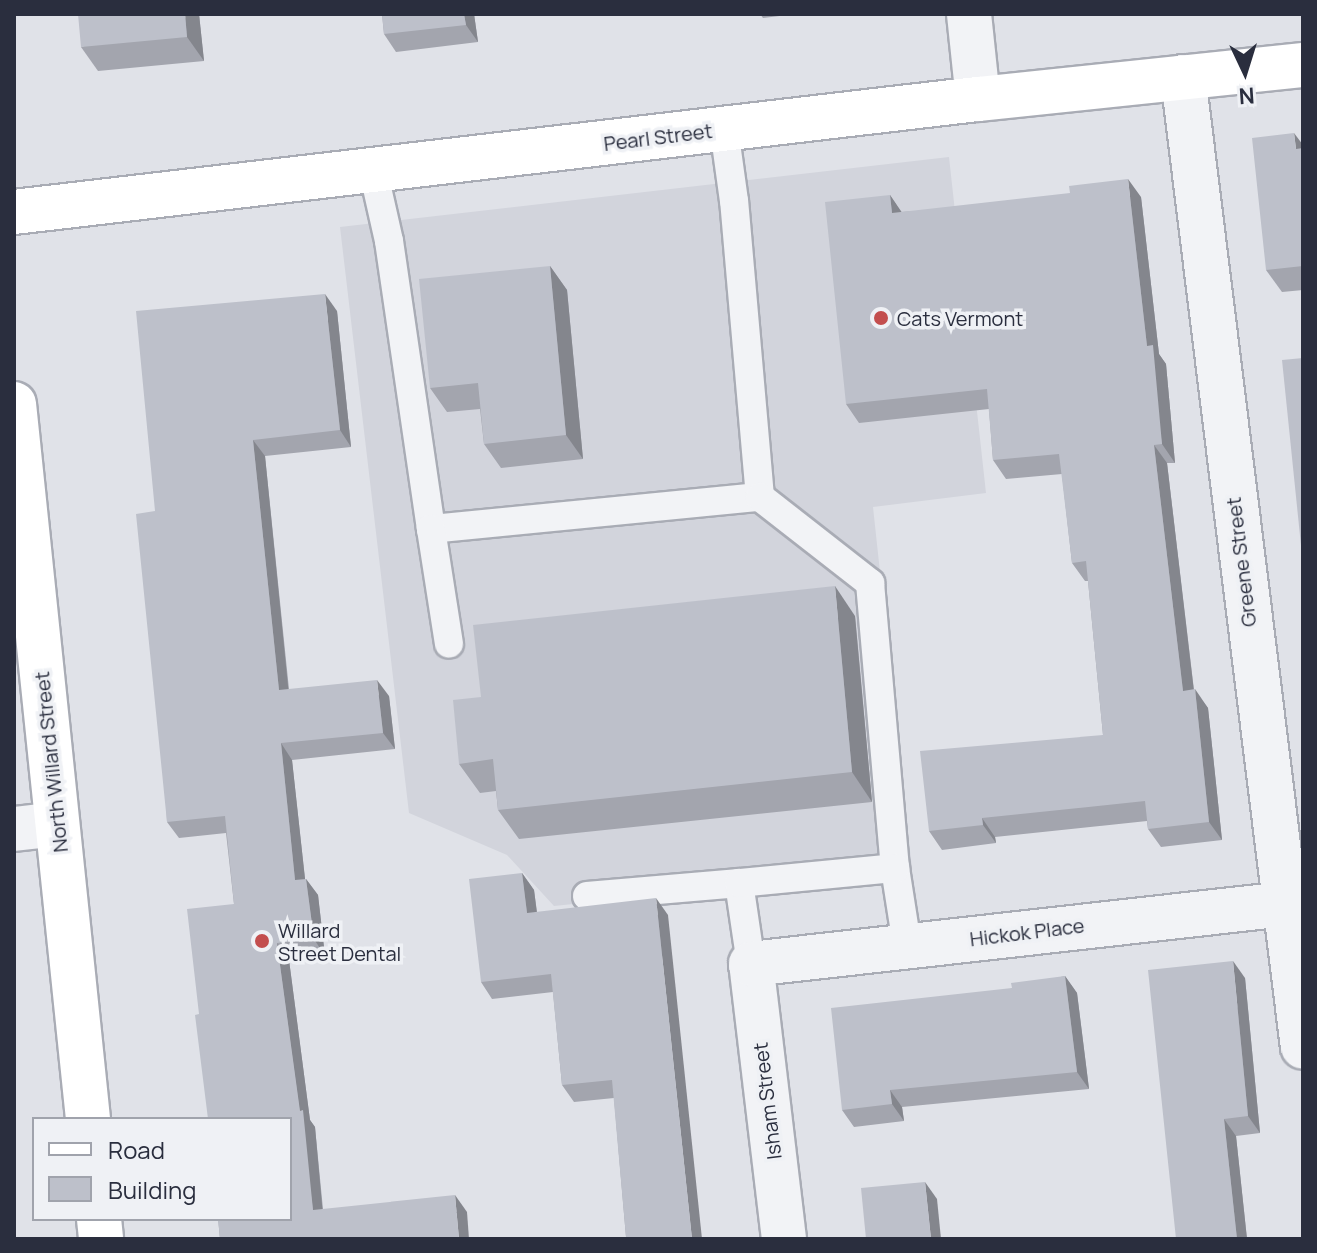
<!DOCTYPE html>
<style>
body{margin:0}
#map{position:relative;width:1317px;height:1253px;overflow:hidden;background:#e0e2e8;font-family:Manrope,sans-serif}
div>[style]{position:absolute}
.built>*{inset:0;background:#d2d4dc}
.roads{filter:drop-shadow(2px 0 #a9acb5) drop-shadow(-2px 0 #a9acb5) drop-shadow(0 2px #a9acb5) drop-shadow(0 -2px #a9acb5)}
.lane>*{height:28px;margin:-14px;padding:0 14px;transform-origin:14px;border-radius:14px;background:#f2f3f6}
.street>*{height:44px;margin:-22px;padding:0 22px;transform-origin:22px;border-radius:22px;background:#f2f3f6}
.secondary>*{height:44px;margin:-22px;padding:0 22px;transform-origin:22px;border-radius:22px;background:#fff}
.primary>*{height:44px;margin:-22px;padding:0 22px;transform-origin:22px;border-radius:22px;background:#fff}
.wall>*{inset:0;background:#a3a5ae}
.shaded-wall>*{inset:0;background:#84868d}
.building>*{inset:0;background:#bdc0ca}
.dots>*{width:22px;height:22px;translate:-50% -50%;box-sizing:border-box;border:4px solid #eff1f5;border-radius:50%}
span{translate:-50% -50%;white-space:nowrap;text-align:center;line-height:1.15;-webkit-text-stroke:7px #eff1f5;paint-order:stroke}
.street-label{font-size:20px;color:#2a2e3e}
.poi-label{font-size:20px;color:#2a2e3e}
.left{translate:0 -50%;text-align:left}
.frame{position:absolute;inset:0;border:16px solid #2a2e3e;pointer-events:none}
.legend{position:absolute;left:32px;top:1117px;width:260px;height:104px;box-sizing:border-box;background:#eff1f5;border:2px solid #a0a3ac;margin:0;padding:10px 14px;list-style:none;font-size:24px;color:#2a2e3e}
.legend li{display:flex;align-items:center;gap:16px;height:40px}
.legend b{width:40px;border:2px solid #a0a3ac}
.north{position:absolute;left:1205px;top:32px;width:80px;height:80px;-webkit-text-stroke:6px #eff1f5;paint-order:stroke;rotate:176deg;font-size:22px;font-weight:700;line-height:32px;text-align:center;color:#2a2e3e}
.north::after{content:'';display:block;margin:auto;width:28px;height:36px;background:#2a2e3e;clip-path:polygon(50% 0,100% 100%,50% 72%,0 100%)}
</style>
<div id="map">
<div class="built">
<i style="clip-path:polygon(949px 157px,986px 493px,873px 507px,912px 869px,554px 906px,507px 855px,409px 813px,340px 227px)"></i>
</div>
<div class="roads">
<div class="lane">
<i style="left:373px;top:170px;width:73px;rotate:77.3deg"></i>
<i style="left:389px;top:241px;width:291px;rotate:81.7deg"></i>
<i style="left:431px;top:529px;width:331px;rotate:-5.6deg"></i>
<i style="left:760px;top:497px;width:297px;rotate:-95deg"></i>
<i style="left:734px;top:201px;width:73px;rotate:-97.9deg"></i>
<i style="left:760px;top:497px;width:140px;rotate:38deg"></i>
<i style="left:870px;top:583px;width:286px;rotate:85deg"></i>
<i style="left:895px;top:868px;width:78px;rotate:81.1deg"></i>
<i style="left:431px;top:529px;width:116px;rotate:81.1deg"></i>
<i style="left:587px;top:896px;width:153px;rotate:-4.9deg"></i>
<i style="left:751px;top:964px;width:82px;rotate:-98.4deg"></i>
<i style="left:739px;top:883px;width:157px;rotate:-5.5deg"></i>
</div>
<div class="street">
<i style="left:969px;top:14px;width:85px;rotate:84deg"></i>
<i style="left:1183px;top:77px;width:977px;rotate:82.95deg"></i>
<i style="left:14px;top:829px;width:43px;rotate:-6.6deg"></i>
<i style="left:784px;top:1239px;width:277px;rotate:-96.8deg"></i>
<i style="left:751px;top:964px;width:555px;rotate:-6.41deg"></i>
</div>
<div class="secondary">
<i style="left:14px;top:212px;width:971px;rotate:-6.69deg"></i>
<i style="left:978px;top:99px;width:327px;rotate:-6deg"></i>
</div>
<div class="primary">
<i style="left:14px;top:404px;width:719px;rotate:84.09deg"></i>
<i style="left:99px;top:1219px;width:20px;rotate:84deg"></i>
</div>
</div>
<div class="wall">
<i style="clip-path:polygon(199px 14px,204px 61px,98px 71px,81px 47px)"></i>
<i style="clip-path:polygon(382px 14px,474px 14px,478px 42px,396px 52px,384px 34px)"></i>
<i style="clip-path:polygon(760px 14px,796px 14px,763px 18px)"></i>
<i style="clip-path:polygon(1303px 145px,1303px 290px,1282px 292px,1266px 270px)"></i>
<i style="clip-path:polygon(890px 195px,901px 212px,1141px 197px,1159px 354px,1166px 364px,1175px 463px,1167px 463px,1194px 690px,1208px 708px,1222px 840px,1161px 847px,1148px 829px,1147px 821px,995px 837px,996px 843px,942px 850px,929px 831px,1103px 735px,1088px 581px,1085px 581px,1072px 563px,1062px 474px,1006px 479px,993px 460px,989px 409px,859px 423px,846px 404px)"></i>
<i style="clip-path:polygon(550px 266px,567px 290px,583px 459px,501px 468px,484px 444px,480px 409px,447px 412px,430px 388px)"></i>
<i style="clip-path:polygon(337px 311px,351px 447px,265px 456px,289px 689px,389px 696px,395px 749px,292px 760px,305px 879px,306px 879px,318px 895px,325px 956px,289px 960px,310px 1120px,315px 1127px,323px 1209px,467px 1212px,220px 1239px,199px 1014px,234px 904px,226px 833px,179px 838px,167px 822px,155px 511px)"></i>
<i style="clip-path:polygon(855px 616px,872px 802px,519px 839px,498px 810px,496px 791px,480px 793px,459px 764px,481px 697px)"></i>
<i style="clip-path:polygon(522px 873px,534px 890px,537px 912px,668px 915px,626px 1237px,614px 1098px,574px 1102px,562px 1085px,553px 992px,492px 999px,481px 982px)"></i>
<i style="clip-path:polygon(1065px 976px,1077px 993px,1089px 1089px,902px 1107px,904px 1121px,854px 1127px,842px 1110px,1012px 988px)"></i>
<i style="clip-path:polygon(1245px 978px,1260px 1133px,1236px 1136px,1247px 1239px,1176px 1239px)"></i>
</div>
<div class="shaded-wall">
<i style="clip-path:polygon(185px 14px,199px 14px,204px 61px,187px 37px)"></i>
<i style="clip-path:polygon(464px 14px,474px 14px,478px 42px,466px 25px)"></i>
<i style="clip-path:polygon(1294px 133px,1303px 145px,1303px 159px,1296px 149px)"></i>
<i style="clip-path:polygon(1128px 179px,1141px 197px,1159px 354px,1166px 364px,1175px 463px,1162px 444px,1147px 346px)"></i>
<i style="clip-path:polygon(890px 195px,903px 214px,892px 213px)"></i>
<i style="clip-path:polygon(550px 266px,567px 290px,583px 459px,566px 435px)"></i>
<i style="clip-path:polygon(325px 294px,337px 311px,351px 447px,340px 430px)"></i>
<i style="clip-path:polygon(253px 440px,265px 456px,290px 706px,279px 690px)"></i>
<i style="clip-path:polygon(1154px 445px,1167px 463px,1196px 709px,1183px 691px)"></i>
<i style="clip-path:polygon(835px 586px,855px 616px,872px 802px,852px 772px)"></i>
<i style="clip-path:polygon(377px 680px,389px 696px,395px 749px,383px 733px)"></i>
<i style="clip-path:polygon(1195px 689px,1208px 708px,1222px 840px,1209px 822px)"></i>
<i style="clip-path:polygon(281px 743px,292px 760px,307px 897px,295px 880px)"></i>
<i style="clip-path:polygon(982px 818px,995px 837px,996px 843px,983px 825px)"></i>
<i style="clip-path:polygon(522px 873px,534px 890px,539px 930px,527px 913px)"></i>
<i style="clip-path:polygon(306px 879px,318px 895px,325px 956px,314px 939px)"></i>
<i style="clip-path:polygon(656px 898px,668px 915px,702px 1239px,692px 1239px)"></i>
<i style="clip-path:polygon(277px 943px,289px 960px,310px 1120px,315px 1127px,324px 1227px,313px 1210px)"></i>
<i style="clip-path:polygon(1233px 961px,1245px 978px,1260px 1133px,1248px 1116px)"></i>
<i style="clip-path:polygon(1065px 976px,1077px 993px,1089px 1089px,1077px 1072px)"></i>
<i style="clip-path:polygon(890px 1090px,902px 1107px,904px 1121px,892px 1104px)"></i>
<i style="clip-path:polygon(1224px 1119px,1236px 1136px,1247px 1239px,1237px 1239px)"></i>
<i style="clip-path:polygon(925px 1182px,937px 1199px,941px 1239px,931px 1239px)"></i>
<i style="clip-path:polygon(455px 1195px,467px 1212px,469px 1239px,459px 1239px)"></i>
</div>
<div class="building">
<i style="clip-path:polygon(78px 14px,185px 14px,187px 37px,81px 47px)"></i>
<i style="clip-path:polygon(382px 14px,464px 14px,466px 25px,384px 34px)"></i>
<i style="clip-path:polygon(1294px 133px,1296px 149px,1303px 148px,1303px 266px,1266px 270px,1252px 138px)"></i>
<i style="clip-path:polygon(1128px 179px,1147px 346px,1153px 345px,1162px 444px,1154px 445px,1183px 691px,1195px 689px,1209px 822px,1148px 829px,1145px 801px,982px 818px,983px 825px,929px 831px,920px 751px,1103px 735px,1086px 561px,1072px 563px,1059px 454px,993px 460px,987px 389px,846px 404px,825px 202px,890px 195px,892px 213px,1070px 193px,1069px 186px)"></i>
<i style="clip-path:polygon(550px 266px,566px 435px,484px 444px,478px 383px,430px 388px,419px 279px)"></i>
<i style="clip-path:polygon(325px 294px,340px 430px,253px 440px,279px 690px,377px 680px,383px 733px,281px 743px,295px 880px,306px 879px,314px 939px,277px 943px,300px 1111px,303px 1110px,313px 1210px,455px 1195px,459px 1239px,220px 1239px,218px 1219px,290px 1219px,290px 1119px,208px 1119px,195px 1015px,199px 1014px,187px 909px,234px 904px,225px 816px,167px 822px,136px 514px,155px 511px,136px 311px)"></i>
<i style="clip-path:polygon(1303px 358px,1303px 565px,1282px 360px)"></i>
<i style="clip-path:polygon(835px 586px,852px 772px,498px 810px,493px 759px,459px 764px,453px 700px,481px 697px,473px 625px)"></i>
<i style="clip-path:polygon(522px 873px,527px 913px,656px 898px,692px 1239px,608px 1239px,626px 1237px,612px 1080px,562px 1085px,551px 974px,481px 982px,469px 879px)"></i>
<i style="clip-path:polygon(1233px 961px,1248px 1116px,1224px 1119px,1237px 1239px,1176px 1239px,1148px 970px)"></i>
<i style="clip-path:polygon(1065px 976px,1077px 1072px,890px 1090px,892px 1104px,842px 1110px,831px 1008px,1012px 988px,1011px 983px)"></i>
<i style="clip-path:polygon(925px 1182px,931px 1239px,866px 1239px,861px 1188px)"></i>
</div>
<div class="dots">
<i style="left:881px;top:318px;background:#c34e4e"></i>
<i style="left:262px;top:941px;background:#c34e4e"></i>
</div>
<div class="street-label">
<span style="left:658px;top:137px;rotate:-7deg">Pearl Street</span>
<span style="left:1241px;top:562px;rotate:-97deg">Greene Street</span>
<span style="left:51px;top:762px;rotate:-96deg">North Willard Street</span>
<span style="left:1027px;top:932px;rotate:-7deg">Hickok Place</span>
<span style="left:767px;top:1101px;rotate:-97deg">Isham Street</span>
</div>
<div class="poi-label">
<span class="left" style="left:897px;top:318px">Cats Vermont</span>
<span class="left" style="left:278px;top:942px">Willard<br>Street Dental</span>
</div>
<div class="frame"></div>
<ul class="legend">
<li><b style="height:10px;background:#fff"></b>Road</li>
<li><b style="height:22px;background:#bdc0ca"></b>Building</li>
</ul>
<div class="north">N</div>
</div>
